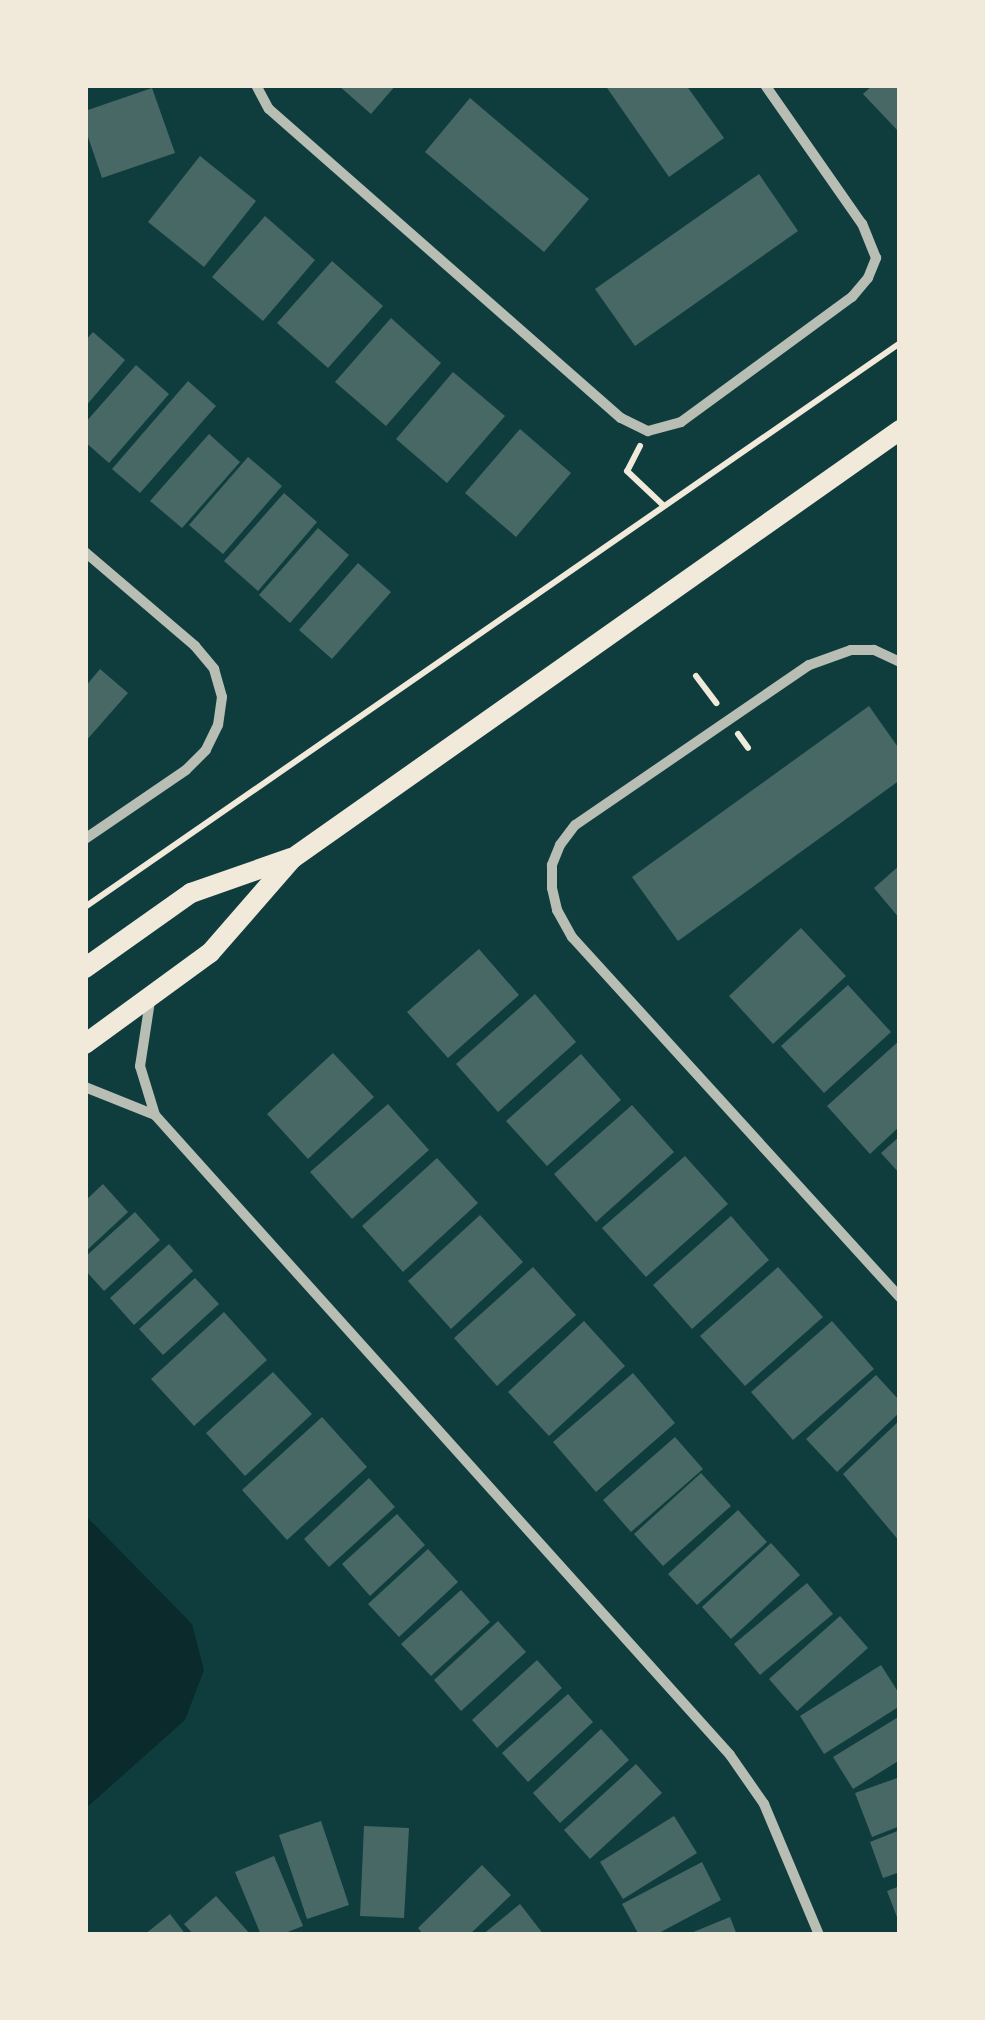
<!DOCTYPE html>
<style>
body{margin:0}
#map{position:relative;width:985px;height:2020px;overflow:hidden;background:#0f3d3e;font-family:"Source Sans 3",sans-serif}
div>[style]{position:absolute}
.water>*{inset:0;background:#0a2a2b}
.building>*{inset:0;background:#486865}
.path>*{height:6px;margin:-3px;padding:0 3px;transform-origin:3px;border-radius:3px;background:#f1e9da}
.minor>*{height:10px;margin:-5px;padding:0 5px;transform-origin:5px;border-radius:5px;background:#b8beb3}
.secondary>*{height:20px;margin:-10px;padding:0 10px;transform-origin:10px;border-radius:10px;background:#f1e9da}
span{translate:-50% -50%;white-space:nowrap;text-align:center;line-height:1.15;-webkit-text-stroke:10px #f1e9da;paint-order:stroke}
.frame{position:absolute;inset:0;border:88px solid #f1e9da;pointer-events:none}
</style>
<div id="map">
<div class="water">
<i style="clip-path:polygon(85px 1515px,192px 1624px,204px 1670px,185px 1720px,85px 1809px)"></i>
</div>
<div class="building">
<i style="clip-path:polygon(338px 85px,396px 85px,371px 114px)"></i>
<i style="clip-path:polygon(605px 85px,686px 85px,724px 138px,669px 177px)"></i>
<i style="clip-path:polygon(873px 85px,900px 85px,900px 133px,863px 94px)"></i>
<i style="clip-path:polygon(152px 88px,175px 153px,102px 178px,85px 128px,85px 111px)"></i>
<i style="clip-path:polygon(470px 98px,589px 199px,544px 252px,425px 152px)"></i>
<i style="clip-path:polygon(200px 156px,256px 201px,204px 267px,148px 222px)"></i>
<i style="clip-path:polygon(759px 174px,798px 231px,635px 346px,595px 289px)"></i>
<i style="clip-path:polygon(265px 216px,315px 260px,263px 321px,212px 277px)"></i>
<i style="clip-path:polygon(332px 261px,383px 306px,328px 368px,277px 323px)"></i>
<i style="clip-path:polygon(391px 318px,441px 363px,386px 426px,335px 382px)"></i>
<i style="clip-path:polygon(93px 332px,125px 360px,85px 407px,85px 341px)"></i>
<i style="clip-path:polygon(136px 365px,169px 394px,109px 463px,85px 442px,85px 423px)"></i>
<i style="clip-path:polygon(453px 372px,505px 416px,447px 483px,396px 439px)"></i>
<i style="clip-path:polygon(188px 381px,216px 406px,140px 493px,112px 469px)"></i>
<i style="clip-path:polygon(520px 429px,571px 473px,516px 537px,465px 493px)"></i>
<i style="clip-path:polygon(209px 434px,240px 462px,182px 528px,150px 501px)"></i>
<i style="clip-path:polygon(248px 457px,282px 486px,223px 554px,189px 525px)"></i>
<i style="clip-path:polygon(284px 493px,317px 522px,258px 591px,224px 561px)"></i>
<i style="clip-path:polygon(318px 528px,349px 555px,290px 623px,259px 595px)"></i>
<i style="clip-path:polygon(358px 563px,391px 592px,332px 659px,299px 630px)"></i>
<i style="clip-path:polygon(100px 669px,128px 693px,85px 742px,85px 687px)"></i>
<i style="clip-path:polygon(869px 706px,900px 750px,900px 780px,678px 941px,632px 877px)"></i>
<i style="clip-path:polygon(900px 865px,900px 919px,874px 888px)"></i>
<i style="clip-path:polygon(801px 928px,846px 976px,773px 1044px,729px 996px)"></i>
<i style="clip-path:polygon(479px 949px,519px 995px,448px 1058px,407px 1012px)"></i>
<i style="clip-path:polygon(848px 985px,891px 1032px,824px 1093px,781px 1046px)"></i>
<i style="clip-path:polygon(535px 994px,576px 1042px,498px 1112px,456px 1064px)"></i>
<i style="clip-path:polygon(900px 1040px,900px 1126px,870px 1154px,827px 1106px)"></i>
<i style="clip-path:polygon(333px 1053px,374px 1097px,308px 1159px,267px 1114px)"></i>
<i style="clip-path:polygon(581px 1054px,621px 1100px,547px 1166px,506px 1121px)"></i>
<i style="clip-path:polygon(388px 1104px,429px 1150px,352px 1219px,310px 1172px)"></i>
<i style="clip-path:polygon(632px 1105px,674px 1152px,596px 1222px,554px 1174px)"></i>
<i style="clip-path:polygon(900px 1136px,900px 1174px,881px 1153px)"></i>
<i style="clip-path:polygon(685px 1156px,728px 1204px,646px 1277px,602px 1228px)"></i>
<i style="clip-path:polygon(437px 1158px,478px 1203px,403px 1272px,362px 1226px)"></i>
<i style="clip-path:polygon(103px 1184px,128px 1212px,85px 1252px,85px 1201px)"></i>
<i style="clip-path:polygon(135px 1212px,160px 1240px,104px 1291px,85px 1270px,85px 1257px)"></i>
<i style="clip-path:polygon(480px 1215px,523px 1262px,451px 1329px,408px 1281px)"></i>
<i style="clip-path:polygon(731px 1216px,769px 1260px,692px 1329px,653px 1285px)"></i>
<i style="clip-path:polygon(169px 1244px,193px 1271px,134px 1325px,110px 1298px)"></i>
<i style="clip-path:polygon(533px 1267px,576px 1315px,497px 1386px,454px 1338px)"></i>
<i style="clip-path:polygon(778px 1267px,823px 1317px,745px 1386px,700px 1336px)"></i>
<i style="clip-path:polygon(195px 1278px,219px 1304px,163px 1355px,139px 1329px)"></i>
<i style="clip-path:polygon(224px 1312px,267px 1360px,194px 1426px,151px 1379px)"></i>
<i style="clip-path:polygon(584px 1321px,625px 1366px,549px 1436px,508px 1392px)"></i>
<i style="clip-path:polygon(832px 1321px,874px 1369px,793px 1440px,751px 1392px)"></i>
<i style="clip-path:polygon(273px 1372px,312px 1414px,245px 1476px,206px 1433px)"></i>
<i style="clip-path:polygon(633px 1373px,675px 1423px,596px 1492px,553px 1442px)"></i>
<i style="clip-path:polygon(876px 1375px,900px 1401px,900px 1412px,837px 1472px,806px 1439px)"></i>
<i style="clip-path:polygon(322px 1417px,367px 1467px,287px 1540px,242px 1490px)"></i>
<i style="clip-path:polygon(900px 1420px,900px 1542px,843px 1474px)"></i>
<i style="clip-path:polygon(675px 1437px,703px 1469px,631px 1532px,603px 1500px)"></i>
<i style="clip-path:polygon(701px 1473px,731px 1506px,663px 1566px,634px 1534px)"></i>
<i style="clip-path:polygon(369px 1478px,395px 1507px,329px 1567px,304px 1539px)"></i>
<i style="clip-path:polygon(738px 1510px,767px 1542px,697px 1605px,668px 1574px)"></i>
<i style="clip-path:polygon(397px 1514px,425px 1545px,370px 1596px,342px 1564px)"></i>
<i style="clip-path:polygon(771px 1543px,800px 1575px,731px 1639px,702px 1607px)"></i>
<i style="clip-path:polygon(428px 1549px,458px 1582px,399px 1637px,368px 1604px)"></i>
<i style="clip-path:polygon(807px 1583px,833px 1614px,760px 1675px,734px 1644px)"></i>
<i style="clip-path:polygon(461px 1590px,490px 1622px,431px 1676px,401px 1644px)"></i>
<i style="clip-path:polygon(840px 1616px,868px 1648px,797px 1711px,769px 1679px)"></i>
<i style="clip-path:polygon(498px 1621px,526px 1652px,461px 1711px,434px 1680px)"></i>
<i style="clip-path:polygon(537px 1660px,562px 1688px,497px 1748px,472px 1720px)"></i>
<i style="clip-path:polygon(881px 1665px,900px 1695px,900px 1706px,824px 1754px,800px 1716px)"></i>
<i style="clip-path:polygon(568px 1694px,593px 1722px,528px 1782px,502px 1753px)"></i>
<i style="clip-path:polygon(900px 1716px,900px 1760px,853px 1789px,833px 1757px)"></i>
<i style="clip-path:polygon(601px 1729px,629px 1760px,560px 1823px,533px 1793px)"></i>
<i style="clip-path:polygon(636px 1764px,662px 1793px,590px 1859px,564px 1830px)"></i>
<i style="clip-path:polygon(900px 1777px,900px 1826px,872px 1837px,855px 1793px)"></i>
<i style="clip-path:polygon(674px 1816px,697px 1853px,623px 1899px,600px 1862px)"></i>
<i style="clip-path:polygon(321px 1821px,349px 1905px,307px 1919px,279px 1835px)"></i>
<i style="clip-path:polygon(364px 1826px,409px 1828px,404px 1918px,360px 1916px)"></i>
<i style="clip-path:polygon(900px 1830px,900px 1872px,883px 1878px,870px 1842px)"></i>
<i style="clip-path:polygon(274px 1856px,303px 1926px,280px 1935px,261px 1935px,235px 1872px)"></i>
<i style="clip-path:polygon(702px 1862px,721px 1900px,655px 1935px,639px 1935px,622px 1904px)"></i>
<i style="clip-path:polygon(482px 1865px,511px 1895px,469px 1935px,424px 1935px,418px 1928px)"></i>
<i style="clip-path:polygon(900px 1886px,900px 1925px,887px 1891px)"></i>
<i style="clip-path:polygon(216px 1896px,251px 1935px,194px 1935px,184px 1924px)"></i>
<i style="clip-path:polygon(520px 1904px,544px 1935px,482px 1935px)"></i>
<i style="clip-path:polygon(170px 1914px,186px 1935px,144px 1935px)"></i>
<i style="clip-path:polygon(730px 1917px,737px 1935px,686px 1935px)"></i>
</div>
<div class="path">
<i style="left:640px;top:446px;width:28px;rotate:117deg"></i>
<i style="left:627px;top:471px;width:50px;rotate:43.4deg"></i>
<i style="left:696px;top:676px;width:34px;rotate:53deg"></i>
<i style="left:738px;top:734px;width:17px;rotate:54deg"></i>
<i style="left:85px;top:907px;width:991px;rotate:-34.68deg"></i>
</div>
<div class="minor">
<i style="left:256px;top:85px;width:27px;rotate:62deg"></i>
<i style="left:269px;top:109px;width:468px;rotate:41.3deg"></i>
<i style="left:621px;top:418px;width:30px;rotate:26deg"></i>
<i style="left:648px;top:431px;width:34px;rotate:-15deg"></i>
<i style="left:681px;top:422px;width:212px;rotate:-36.2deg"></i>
<i style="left:852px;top:297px;width:25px;rotate:-50deg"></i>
<i style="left:868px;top:278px;width:22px;rotate:-68deg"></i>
<i style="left:876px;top:258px;width:37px;rotate:-112deg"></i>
<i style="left:862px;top:224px;width:169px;rotate:-124.9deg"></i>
<i style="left:85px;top:552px;width:145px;rotate:40.5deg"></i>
<i style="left:195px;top:646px;width:30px;rotate:50deg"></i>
<i style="left:214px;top:669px;width:29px;rotate:74deg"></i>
<i style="left:222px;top:697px;width:28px;rotate:98deg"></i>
<i style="left:218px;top:725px;width:28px;rotate:116deg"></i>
<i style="left:206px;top:750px;width:28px;rotate:135deg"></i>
<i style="left:186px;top:770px;width:122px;rotate:145.7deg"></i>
<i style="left:900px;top:662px;width:29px;rotate:-155deg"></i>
<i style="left:874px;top:650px;width:23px;rotate:180deg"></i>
<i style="left:851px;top:650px;width:45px;rotate:160.3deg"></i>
<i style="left:809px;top:665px;width:283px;rotate:145.6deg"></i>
<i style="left:575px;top:825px;width:25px;rotate:127deg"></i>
<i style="left:560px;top:845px;width:22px;rotate:112deg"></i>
<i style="left:552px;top:865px;width:23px;rotate:90deg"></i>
<i style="left:552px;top:888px;width:23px;rotate:77deg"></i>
<i style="left:557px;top:910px;width:31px;rotate:61deg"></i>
<i style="left:572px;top:937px;width:488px;rotate:47.7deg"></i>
<i style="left:150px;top:1001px;width:66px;rotate:98.7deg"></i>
<i style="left:140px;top:1066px;width:51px;rotate:73deg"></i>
<i style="left:155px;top:1115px;width:860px;rotate:48.06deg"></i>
<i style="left:730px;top:1755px;width:60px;rotate:55.2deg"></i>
<i style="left:764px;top:1804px;width:142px;rotate:67.2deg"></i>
<i style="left:85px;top:1087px;width:75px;rotate:21.8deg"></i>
</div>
<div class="secondary">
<i style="left:85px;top:968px;width:130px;rotate:-35.3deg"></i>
<i style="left:191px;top:893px;width:106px;rotate:-19.3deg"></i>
<i style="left:85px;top:1044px;width:155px;rotate:-36.1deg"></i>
<i style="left:210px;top:953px;width:126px;rotate:-48.9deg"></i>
<i style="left:293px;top:858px;width:743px;rotate:-35.19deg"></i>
</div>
<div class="frame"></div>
</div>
